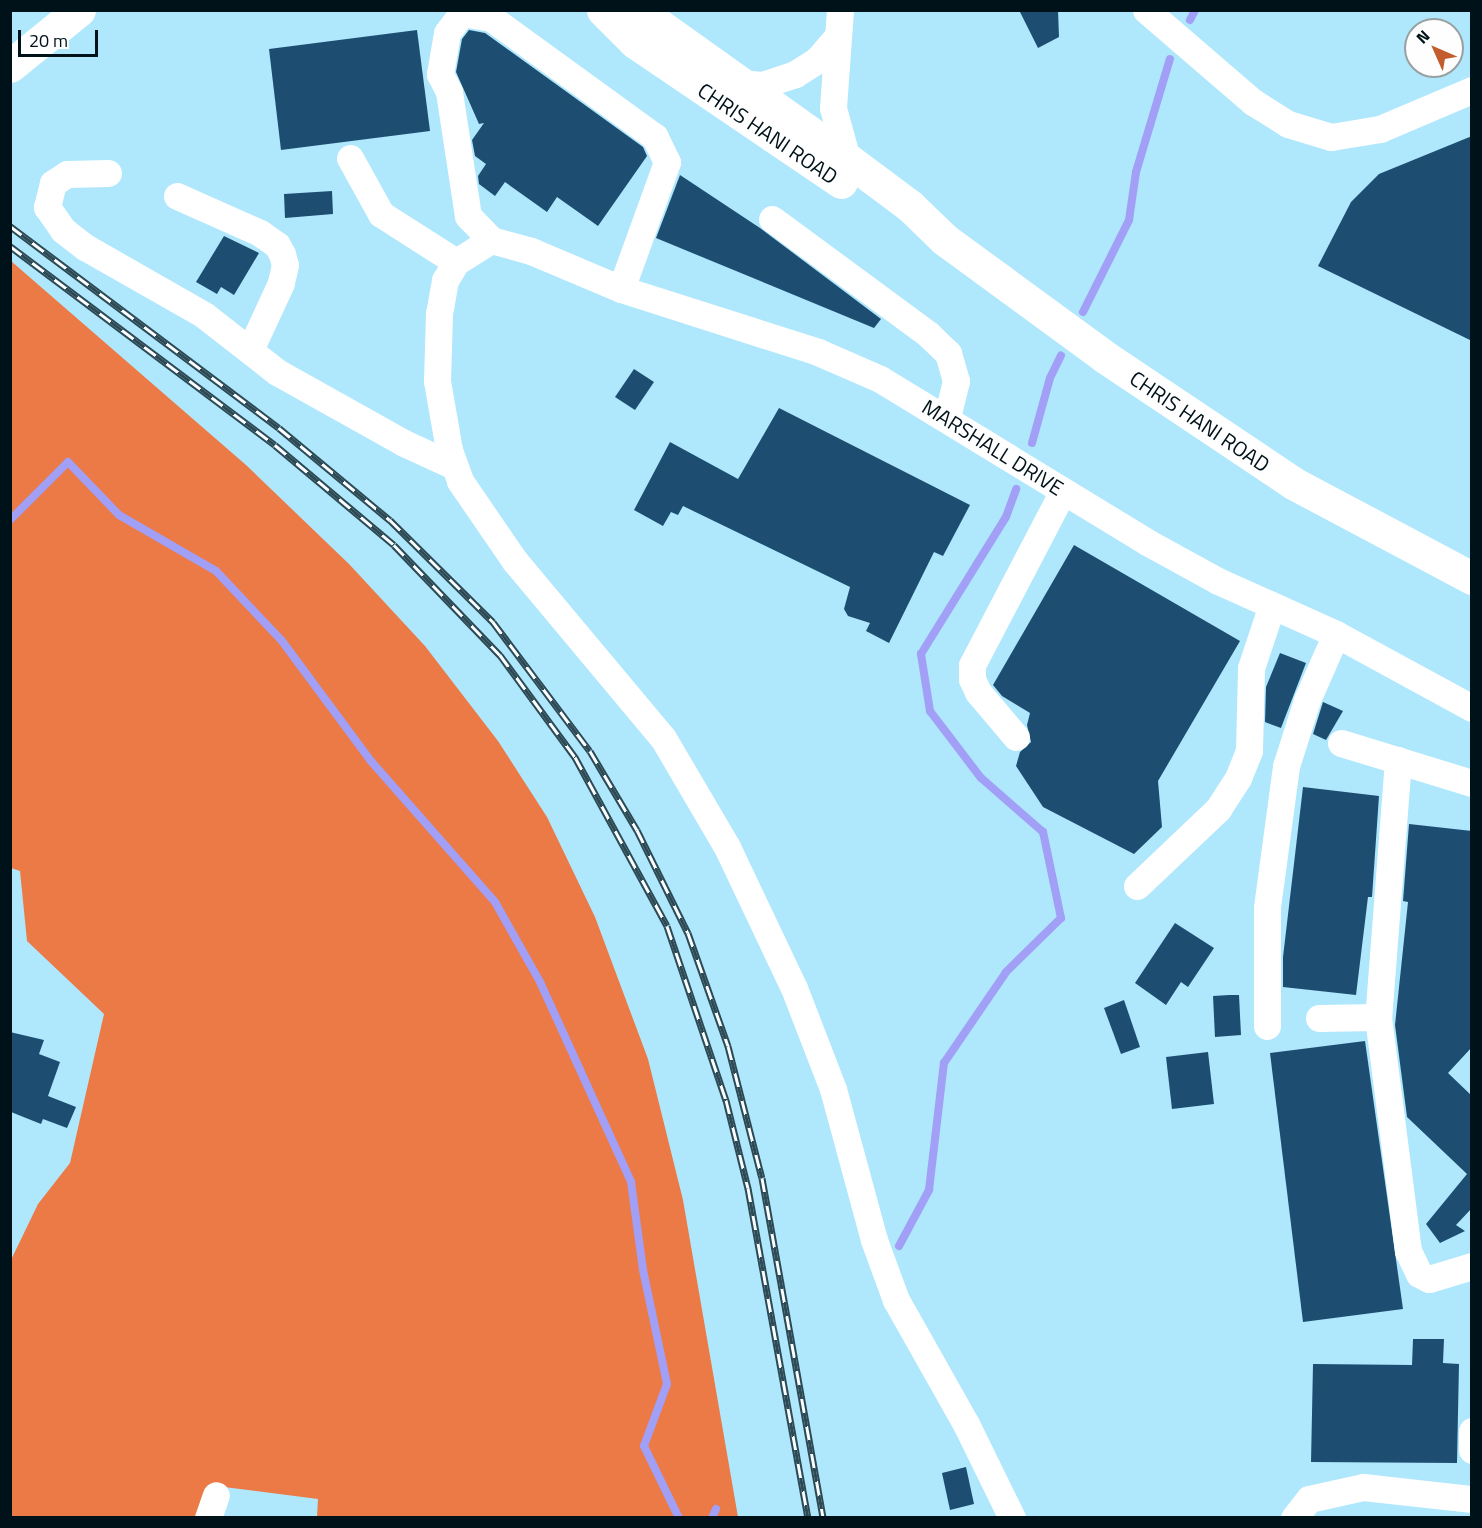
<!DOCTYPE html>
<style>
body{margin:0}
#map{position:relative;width:1482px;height:1528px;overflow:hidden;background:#afe7fc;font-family:"Titillium Web",sans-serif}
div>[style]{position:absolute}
.forest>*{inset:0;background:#ec7a46}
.stream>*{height:8px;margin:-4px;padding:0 4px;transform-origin:4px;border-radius:4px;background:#a19ff6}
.building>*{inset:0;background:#1d4e72}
.minor>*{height:27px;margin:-13.5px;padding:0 13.5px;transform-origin:13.5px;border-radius:13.5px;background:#fff}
.major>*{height:33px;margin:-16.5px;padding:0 16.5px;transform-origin:16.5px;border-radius:16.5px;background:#fff}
.rail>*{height:7px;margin-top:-3.5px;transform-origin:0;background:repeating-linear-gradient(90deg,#fefefe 0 14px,#2d4954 0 28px);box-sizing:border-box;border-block:2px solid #2d4954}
span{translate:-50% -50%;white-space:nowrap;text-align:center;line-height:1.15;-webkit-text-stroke:6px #fefefe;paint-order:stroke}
.street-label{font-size:21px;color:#001219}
.frame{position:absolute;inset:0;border:12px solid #001219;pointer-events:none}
.north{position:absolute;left:1404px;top:18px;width:60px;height:60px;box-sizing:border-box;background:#fefefe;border:2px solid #98a0a2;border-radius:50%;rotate:315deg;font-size:16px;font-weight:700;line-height:24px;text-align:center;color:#001219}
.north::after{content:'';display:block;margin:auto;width:21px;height:27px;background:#c35d2d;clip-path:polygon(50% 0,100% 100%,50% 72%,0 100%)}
.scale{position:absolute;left:18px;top:30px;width:80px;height:27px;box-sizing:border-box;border:3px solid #001219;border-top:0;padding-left:8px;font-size:18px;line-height:21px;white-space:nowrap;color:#001219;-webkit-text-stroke:4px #fefefe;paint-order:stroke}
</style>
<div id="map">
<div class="forest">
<i style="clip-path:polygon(11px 261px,246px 465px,349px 564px,425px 646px,498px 741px,547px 817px,595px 917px,648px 1059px,683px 1200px,738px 1517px,317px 1517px,318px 1499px,208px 1485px,196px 1517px,11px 1517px,10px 1262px,38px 1204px,70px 1163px,104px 1014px,27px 941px,20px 871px,11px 868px)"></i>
</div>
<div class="stream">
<i style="left:1190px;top:20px;width:11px;rotate:-63deg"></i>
<i style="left:1083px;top:312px;width:103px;rotate:-63.4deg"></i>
<i style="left:1129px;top:220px;width:49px;rotate:-81.7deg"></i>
<i style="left:1136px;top:172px;width:118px;rotate:-73.3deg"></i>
<i style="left:1032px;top:443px;width:67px;rotate:-74.5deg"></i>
<i style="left:1050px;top:378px;width:25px;rotate:-64deg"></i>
<i style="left:10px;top:520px;width:82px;rotate:-45deg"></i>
<i style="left:68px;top:462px;width:74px;rotate:46.1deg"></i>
<i style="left:119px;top:515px;width:112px;rotate:30deg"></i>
<i style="left:216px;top:571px;width:96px;rotate:46.7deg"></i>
<i style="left:282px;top:641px;width:148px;rotate:53.5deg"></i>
<i style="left:370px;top:760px;width:189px;rotate:48.6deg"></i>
<i style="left:495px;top:902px;width:92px;rotate:60.6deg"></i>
<i style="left:540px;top:982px;width:220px;rotate:65.5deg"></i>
<i style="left:631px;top:1182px;width:89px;rotate:82.2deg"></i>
<i style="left:643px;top:1270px;width:116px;rotate:78.1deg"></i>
<i style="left:667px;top:1384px;width:66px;rotate:110.4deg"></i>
<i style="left:644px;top:1446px;width:80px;rotate:64.1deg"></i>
<i style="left:899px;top:1246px;width:64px;rotate:-61.8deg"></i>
<i style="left:929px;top:1190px;width:128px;rotate:-83.3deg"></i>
<i style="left:944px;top:1063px;width:110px;rotate:-55.7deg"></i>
<i style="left:1006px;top:972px;width:77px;rotate:-44.5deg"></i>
<i style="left:1061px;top:918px;width:88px;rotate:-101.8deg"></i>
<i style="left:1043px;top:832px;width:82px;rotate:-138.9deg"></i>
<i style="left:981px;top:778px;width:84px;rotate:-127.3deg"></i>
<i style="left:930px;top:711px;width:58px;rotate:-99deg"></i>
<i style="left:921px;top:654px;width:161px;rotate:-58.2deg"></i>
<i style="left:1006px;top:517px;width:30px;rotate:-70deg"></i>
<i style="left:712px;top:1518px;width:10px;rotate:-66deg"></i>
</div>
<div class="building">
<i style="clip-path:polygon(1019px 10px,1058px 10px,1059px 37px,1038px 48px)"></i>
<i style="clip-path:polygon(417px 30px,430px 131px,281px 150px,269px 49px)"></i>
<i style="clip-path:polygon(469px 30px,485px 33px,643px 147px,647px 156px,598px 226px,557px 197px,547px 212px,505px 182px,495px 196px,479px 184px,478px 176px,486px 164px,475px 156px,472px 140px,484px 123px,479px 124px,456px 72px,462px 39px)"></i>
<i style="clip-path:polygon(1472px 136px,1472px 341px,1318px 266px,1351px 202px,1379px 174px)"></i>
<i style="clip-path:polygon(680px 175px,760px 228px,881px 319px,874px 328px,656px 238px)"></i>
<i style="clip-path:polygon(332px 191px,333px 214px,285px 218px,284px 194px)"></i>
<i style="clip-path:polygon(224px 236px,259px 253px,234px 295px,221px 287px,217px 294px,196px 282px)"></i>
<i style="clip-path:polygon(634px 369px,654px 382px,635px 410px,615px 397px)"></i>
<i style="clip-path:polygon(779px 408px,970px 505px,943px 556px,934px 552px,889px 643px,866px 631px,870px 623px,848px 616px,844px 609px,850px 587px,683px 506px,678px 515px,671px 512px,663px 526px,634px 510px,670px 442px,738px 479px)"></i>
<i style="clip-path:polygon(1074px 545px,1240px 641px,1158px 781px,1162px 827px,1134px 854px,1043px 807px,1016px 766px,1020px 752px,1031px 742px,1027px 725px,1030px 713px,1002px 696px,993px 685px)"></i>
<i style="clip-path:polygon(1280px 653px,1306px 663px,1281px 728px,1265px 722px,1266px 687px)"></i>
<i style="clip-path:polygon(1323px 702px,1343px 711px,1326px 740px,1313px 734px)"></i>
<i style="clip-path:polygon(1303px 787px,1379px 796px,1372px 897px,1368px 897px,1356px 995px,1283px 987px,1283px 957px)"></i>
<i style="clip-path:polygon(1409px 824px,1472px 831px,1472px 1047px,1448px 1073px,1472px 1096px,1472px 1208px,1456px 1225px,1465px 1231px,1440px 1243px,1426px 1224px,1467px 1174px,1407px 1117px,1395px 1025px,1408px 902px,1403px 901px)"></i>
<i style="clip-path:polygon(1175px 923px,1214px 948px,1188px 987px,1181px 982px,1166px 1005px,1135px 983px)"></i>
<i style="clip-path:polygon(1229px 995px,1239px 995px,1241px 1035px,1215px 1037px,1213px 996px)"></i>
<i style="clip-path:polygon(1124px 1000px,1140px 1047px,1121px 1054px,1104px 1008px)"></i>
<i style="clip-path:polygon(10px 1032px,44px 1040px,39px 1054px,60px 1062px,48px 1096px,76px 1107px,67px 1128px,43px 1119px,41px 1124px,11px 1112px)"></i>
<i style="clip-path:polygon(1365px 1041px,1403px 1309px,1303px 1322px,1270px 1053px)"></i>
<i style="clip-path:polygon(1208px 1052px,1214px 1104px,1172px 1109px,1166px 1057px)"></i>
<i style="clip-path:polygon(1413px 1339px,1444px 1339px,1443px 1363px,1459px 1364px,1457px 1463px,1311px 1462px,1313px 1364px,1412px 1365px)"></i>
<i style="clip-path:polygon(966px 1467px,974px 1504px,950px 1510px,942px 1473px)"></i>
</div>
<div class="minor">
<i style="left:840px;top:10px;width:98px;rotate:94.1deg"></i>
<i style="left:833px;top:108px;width:53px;rotate:74.6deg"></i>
<i style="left:1146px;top:10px;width:141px;rotate:40.7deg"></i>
<i style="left:1253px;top:102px;width:41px;rotate:32.2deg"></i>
<i style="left:1288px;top:124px;width:45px;rotate:16.8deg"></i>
<i style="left:1331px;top:137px;width:50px;rotate:-9.3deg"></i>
<i style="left:1380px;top:129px;width:100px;rotate:-23deg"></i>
<i style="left:739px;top:83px;width:23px;rotate:5deg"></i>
<i style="left:762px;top:85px;width:35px;rotate:-18deg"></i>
<i style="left:795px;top:74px;width:26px;rotate:-32deg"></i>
<i style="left:817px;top:60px;width:30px;rotate:-49deg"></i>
<i style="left:350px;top:158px;width:64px;rotate:61deg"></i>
<i style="left:381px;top:214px;width:89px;rotate:32.6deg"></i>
<i style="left:108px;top:173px;width:41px;rotate:178.6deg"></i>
<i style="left:67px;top:174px;width:17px;rotate:147deg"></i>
<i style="left:53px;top:183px;width:25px;rotate:104deg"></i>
<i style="left:47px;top:207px;width:28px;rotate:55deg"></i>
<i style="left:63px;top:230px;width:28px;rotate:38deg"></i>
<i style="left:85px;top:247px;width:137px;rotate:29.7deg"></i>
<i style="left:204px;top:315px;width:93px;rotate:38deg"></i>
<i style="left:277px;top:372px;width:145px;rotate:29.2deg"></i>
<i style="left:404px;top:443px;width:55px;rotate:24.7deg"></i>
<i style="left:177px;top:196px;width:91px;rotate:24deg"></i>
<i style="left:260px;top:233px;width:21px;rotate:35deg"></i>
<i style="left:277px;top:245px;width:10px;rotate:61deg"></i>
<i style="left:282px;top:254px;width:11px;rotate:75deg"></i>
<i style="left:285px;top:265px;width:18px;rotate:103deg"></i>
<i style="left:281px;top:283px;width:74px;rotate:114.8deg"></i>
<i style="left:772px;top:219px;width:194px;rotate:36.4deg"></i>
<i style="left:928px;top:334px;width:28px;rotate:44deg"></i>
<i style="left:948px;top:353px;width:29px;rotate:74deg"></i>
<i style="left:956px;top:381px;width:38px;rotate:104deg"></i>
<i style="left:491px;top:240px;width:41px;rotate:147.8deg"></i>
<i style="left:456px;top:262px;width:21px;rotate:121deg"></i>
<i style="left:445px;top:280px;width:34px;rotate:100deg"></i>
<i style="left:439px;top:313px;width:68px;rotate:91.7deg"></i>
<i style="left:437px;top:381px;width:70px;rotate:80.1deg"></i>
<i style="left:449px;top:450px;width:33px;rotate:70deg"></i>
<i style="left:460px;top:481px;width:96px;rotate:55.6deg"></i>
<i style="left:514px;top:560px;width:232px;rotate:50.1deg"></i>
<i style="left:663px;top:738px;width:126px;rotate:59.6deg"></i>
<i style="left:727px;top:847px;width:156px;rotate:64.6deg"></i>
<i style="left:794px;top:988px;width:108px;rotate:68.9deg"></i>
<i style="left:833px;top:1089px;width:156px;rotate:74.8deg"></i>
<i style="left:874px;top:1240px;width:64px;rotate:69.9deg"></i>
<i style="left:896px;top:1300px;width:142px;rotate:60.6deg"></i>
<i style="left:966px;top:1424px;width:105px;rotate:63.9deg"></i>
<i style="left:621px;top:289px;width:135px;rotate:-70.1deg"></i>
<i style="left:667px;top:162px;width:28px;rotate:-116deg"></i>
<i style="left:655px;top:137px;width:203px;rotate:-144deg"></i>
<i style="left:491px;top:18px;width:29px;rotate:-170deg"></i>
<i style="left:462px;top:13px;width:25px;rotate:127deg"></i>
<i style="left:447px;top:33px;width:42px;rotate:99.7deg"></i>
<i style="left:440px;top:74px;width:20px;rotate:63deg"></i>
<i style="left:449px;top:92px;width:125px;rotate:81.3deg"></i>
<i style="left:468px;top:216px;width:33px;rotate:46deg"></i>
<i style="left:491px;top:240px;width:41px;rotate:15.4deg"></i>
<i style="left:531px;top:251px;width:98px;rotate:22.9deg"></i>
<i style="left:621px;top:289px;width:207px;rotate:17.7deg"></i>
<i style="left:818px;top:352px;width:68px;rotate:23.5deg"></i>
<i style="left:880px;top:379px;width:313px;rotate:31.4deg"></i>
<i style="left:1147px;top:542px;width:81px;rotate:28.8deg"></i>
<i style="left:1218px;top:581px;width:129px;rotate:24.2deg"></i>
<i style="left:1336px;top:634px;width:155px;rotate:28.6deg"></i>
<i style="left:1016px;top:737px;width:59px;rotate:-130.2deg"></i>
<i style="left:978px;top:692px;width:14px;rotate:-115deg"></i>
<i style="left:972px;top:679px;width:14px;rotate:-90deg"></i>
<i style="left:972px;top:665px;width:196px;rotate:-62.4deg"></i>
<i style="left:1341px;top:743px;width:137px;rotate:17deg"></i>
<i style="left:1398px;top:760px;width:258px;rotate:94.4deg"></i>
<i style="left:1378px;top:1017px;width:236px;rotate:82.7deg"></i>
<i style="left:1408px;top:1251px;width:25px;rotate:64deg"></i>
<i style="left:1419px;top:1274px;width:11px;rotate:27deg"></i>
<i style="left:1429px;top:1279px;width:45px;rotate:-16.8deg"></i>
<i style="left:1137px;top:886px;width:112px;rotate:-43.5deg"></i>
<i style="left:1218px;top:809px;width:37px;rotate:-57deg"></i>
<i style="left:1238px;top:778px;width:29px;rotate:-68deg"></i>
<i style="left:1249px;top:751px;width:83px;rotate:-88.6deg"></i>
<i style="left:1251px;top:668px;width:66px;rotate:-71.6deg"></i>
<i style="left:1319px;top:1018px;width:59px;rotate:-1deg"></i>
<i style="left:1267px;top:1026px;width:119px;rotate:-90deg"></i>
<i style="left:1267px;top:907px;width:142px;rotate:-82.3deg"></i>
<i style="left:1286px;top:766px;width:69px;rotate:-72.3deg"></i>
<i style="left:1307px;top:700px;width:72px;rotate:-66.3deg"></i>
<i style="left:1472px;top:1431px;width:19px;rotate:90deg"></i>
<i style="left:208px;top:1518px;width:24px;rotate:-71deg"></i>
<i style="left:1294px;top:1518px;width:24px;rotate:-52deg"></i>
<i style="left:1309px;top:1499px;width:55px;rotate:-12.5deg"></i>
<i style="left:1363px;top:1487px;width:110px;rotate:6.3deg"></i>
</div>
<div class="major">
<i style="left:603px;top:10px;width:45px;rotate:45deg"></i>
<i style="left:635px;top:42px;width:249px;rotate:34.2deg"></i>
<i style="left:638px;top:10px;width:257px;rotate:35.5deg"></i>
<i style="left:847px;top:159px;width:79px;rotate:36.7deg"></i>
<i style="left:910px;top:206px;width:47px;rotate:44.1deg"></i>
<i style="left:944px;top:239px;width:200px;rotate:36.2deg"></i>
<i style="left:1105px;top:357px;width:226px;rotate:33.8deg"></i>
<i style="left:1293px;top:483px;width:203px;rotate:28deg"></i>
<i style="left:10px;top:66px;width:89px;rotate:-39.1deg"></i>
</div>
<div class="rail">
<i style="left:10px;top:226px;width:336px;rotate:36.9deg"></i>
<i style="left:279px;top:428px;width:144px;rotate:39.7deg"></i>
<i style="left:390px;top:520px;width:145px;rotate:44.7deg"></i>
<i style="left:493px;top:622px;width:161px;rotate:53.1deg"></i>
<i style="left:590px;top:751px;width:92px;rotate:59.3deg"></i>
<i style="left:637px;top:830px;width:115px;rotate:63.7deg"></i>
<i style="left:688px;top:933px;width:120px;rotate:70.5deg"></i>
<i style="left:728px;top:1046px;width:136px;rotate:75.6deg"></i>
<i style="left:762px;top:1178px;width:345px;rotate:79.8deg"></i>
<i style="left:10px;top:246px;width:331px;rotate:36.9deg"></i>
<i style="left:275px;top:445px;width:155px;rotate:40deg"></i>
<i style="left:394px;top:545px;width:153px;rotate:46.1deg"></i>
<i style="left:500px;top:655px;width:127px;rotate:53.7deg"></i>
<i style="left:575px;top:757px;width:192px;rotate:61.4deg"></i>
<i style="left:667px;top:926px;width:184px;rotate:71.3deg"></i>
<i style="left:726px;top:1100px;width:91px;rotate:76deg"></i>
<i style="left:748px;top:1188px;width:335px;rotate:79.7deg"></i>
</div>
<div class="street-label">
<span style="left:768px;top:133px;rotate:34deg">CHRIS HANI ROAD</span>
<span style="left:1200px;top:421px;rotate:34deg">CHRIS HANI ROAD</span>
<span style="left:993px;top:447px;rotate:32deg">MARSHALL DRIVE</span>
</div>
<div class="frame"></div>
<div class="north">N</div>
<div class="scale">20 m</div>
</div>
